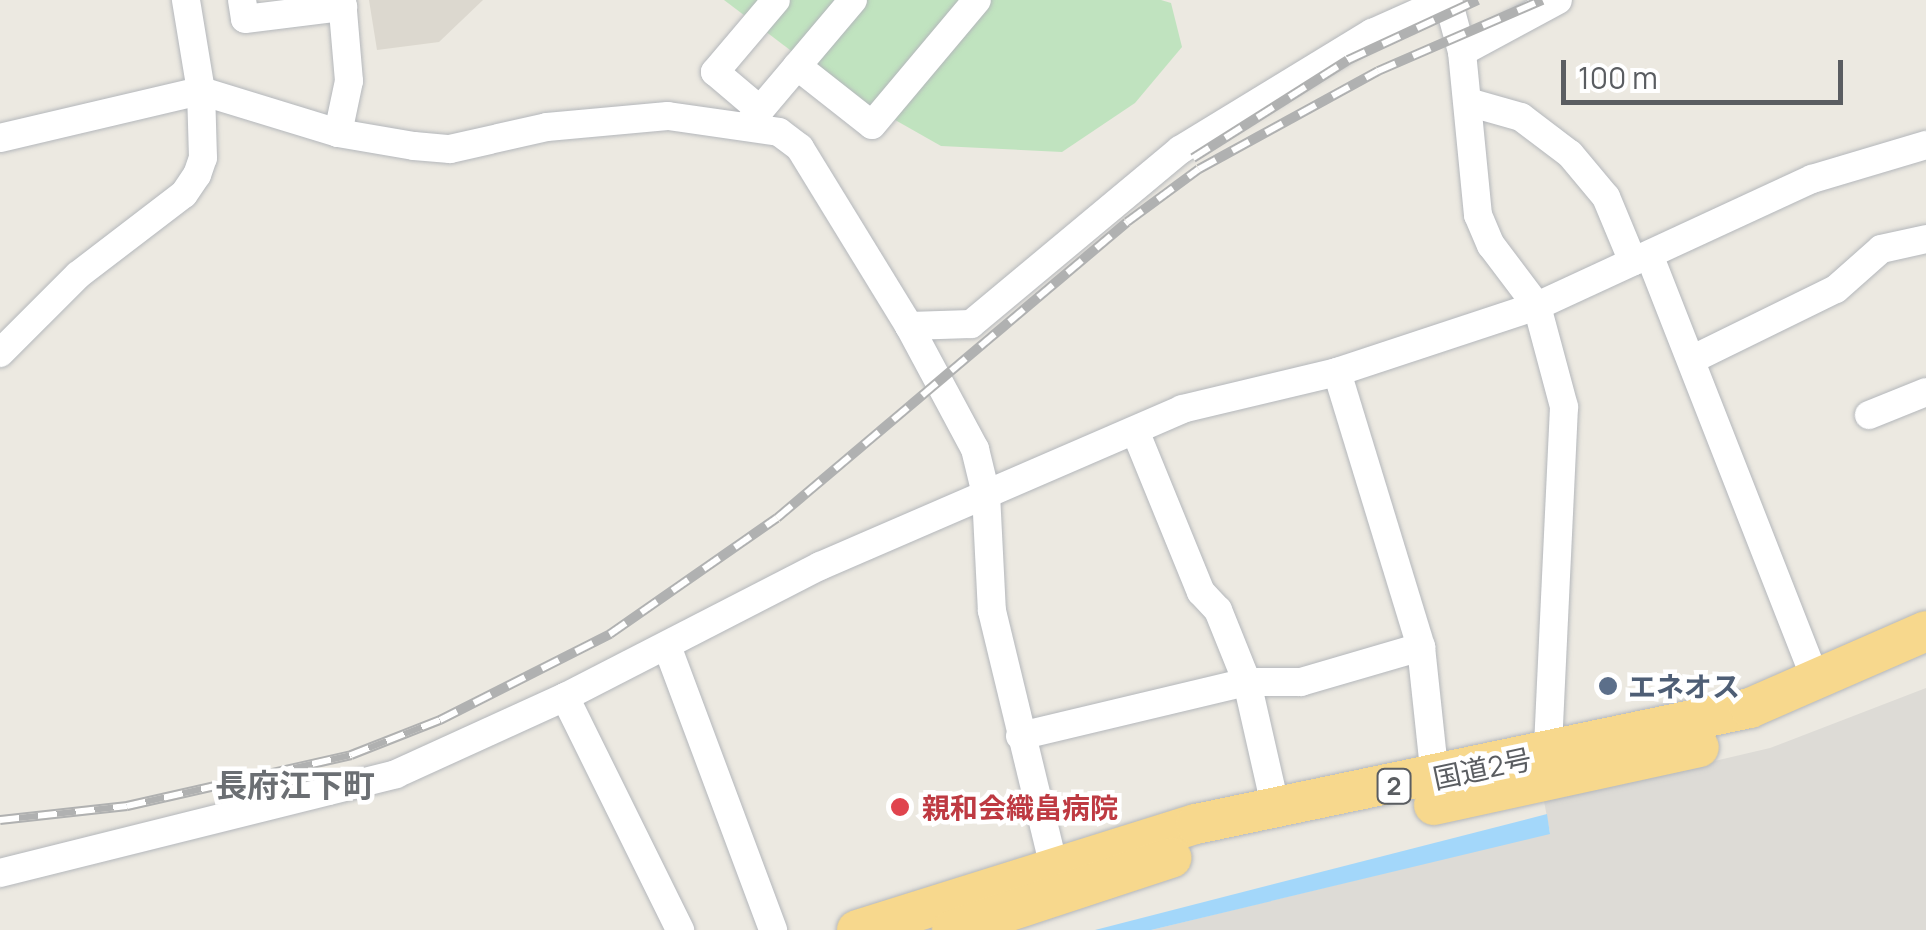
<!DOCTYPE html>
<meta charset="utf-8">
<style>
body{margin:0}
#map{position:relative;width:1926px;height:930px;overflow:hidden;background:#ece9e1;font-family:Manrope,"Noto Sans JP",sans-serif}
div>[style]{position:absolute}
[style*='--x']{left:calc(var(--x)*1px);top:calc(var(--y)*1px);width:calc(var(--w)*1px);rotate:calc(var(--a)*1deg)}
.industrial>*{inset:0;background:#dddbd6}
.education>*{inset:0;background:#dcd8cf}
.green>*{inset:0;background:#c0e3bf}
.water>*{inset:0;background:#a3d7fa}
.roads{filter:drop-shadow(0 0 2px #b4b7bb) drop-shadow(0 0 2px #b4b7bb)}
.minor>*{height:28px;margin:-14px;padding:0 14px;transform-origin:14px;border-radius:14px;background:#fff}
.highway>*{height:40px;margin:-20px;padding:0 20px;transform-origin:20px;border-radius:20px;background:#f7d88d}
.rail>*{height:10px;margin-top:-5px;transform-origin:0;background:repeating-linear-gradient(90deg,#fff 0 19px,#b0b1b1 0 38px);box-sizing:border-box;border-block:2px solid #b0b1b1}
.dots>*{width:28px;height:28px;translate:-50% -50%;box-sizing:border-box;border:5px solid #fff;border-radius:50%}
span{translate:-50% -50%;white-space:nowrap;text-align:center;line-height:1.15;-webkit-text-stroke:9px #fff;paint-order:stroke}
.shield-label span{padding:2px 8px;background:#fff;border:2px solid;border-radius:8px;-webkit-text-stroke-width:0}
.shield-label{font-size:25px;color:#5a5d61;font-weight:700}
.service-label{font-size:28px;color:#4e5e75;font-weight:700}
.left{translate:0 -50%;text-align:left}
.street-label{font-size:28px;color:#5a5d61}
.health-label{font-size:28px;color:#be3a42;font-weight:700}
.quarter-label{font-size:32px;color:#6b6f73;font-weight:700}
.scale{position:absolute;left:1561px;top:60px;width:282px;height:45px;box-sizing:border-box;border:5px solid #5a5d61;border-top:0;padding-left:12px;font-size:30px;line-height:35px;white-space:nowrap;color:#5a5d61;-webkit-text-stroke:8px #fff;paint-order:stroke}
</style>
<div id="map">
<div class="industrial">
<i style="clip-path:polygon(1926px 688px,1926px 930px,1151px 930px,1550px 833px,1544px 801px,1770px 748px)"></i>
</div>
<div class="education">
<i style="clip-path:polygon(369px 0,483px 0,439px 42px,377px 50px)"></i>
</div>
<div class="green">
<i style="clip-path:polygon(724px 0,1161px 0,1171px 3px,1182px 47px,1135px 103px,1062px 152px,941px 146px,844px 91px)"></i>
</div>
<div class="water">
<i style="clip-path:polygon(1547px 814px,1550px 834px,1151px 930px,1095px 930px)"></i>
</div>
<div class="roads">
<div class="minor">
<i style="--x:242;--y:0;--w:19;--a:81"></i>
<i style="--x:245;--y:19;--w:99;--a:-7"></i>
<i style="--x:1448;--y:0;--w:54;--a:74.9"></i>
<i style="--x:1462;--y:52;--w:164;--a:84.4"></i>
<i style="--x:1478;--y:215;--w:33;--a:67"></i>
<i style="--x:1491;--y:245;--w:76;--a:53"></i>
<i style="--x:1537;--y:306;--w:105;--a:75"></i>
<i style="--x:1564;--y:407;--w:361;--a:92.7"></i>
<i style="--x:1462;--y:52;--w:109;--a:-28.4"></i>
<i style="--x:797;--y:66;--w:95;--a:38.2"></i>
<i style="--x:872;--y:125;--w:163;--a:-50"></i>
<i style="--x:1468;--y:102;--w:55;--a:15.8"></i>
<i style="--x:1521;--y:117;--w:61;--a:37.1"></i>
<i style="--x:1570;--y:154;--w:56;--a:50.1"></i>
<i style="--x:1606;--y:197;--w:70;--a:67.4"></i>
<i style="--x:760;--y:110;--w:59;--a:-139.8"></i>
<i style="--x:715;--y:72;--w:94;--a:-49.7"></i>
<i style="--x:749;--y:123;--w:161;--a:-49.8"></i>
<i style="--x:338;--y:133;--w:53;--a:-78.1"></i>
<i style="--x:349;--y:81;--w:81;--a:-94.9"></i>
<i style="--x:0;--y:138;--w:206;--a:-13.2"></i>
<i style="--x:201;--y:91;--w:143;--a:17"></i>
<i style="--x:338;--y:133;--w:77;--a:9.7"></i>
<i style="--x:414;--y:146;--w:36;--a:5"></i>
<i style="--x:450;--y:149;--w:99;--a:-12.8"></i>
<i style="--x:547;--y:127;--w:121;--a:-5.2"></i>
<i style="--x:668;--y:116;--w:112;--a:8.2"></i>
<i style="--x:779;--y:132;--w:26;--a:37"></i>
<i style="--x:800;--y:148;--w:209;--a:58.5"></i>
<i style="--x:909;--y:326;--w:140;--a:61.8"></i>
<i style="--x:975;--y:449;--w:46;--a:76.3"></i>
<i style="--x:986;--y:494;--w:117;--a:87.1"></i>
<i style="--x:992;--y:611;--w:280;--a:76.4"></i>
<i style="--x:1650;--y:257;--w:458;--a:68.6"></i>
<i style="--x:909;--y:326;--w:62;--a:-1.8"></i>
<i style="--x:971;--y:324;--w:272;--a:-39.8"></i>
<i style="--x:1180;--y:150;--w:225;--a:-31.4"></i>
<i style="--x:1372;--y:33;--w:81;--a:-24"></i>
<i style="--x:0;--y:353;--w:110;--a:-45"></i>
<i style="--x:78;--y:275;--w:133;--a:-37.4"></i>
<i style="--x:184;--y:194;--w:23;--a:-56"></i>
<i style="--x:197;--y:175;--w:18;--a:-71"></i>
<i style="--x:203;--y:158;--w:67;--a:-91.7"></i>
<i style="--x:201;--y:91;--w:92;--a:-99.4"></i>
<i style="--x:1693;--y:359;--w:159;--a:-26.1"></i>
<i style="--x:1836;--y:289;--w:60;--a:-41.6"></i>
<i style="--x:1881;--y:249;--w:46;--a:-12.5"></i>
<i style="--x:1337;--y:372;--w:288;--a:73"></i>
<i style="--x:1421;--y:647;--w:132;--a:83.9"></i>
<i style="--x:1869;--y:415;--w:61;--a:-22"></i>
<i style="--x:1136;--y:433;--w:172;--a:67.8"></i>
<i style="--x:1201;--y:592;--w:25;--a:47"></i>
<i style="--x:1218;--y:610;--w:78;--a:68.1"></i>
<i style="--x:1247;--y:682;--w:131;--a:77.2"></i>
<i style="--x:667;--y:646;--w:303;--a:69.5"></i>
<i style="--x:565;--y:697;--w:260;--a:63.7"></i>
<i style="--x:1020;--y:736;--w:233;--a:-13.4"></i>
<i style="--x:1247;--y:682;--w:54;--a:0"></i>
<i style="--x:1301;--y:682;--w:125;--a:-16.3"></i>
<i style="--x:0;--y:873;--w:408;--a:-14"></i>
<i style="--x:396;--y:774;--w:186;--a:-24.5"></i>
<i style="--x:565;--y:697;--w:287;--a:-27.2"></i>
<i style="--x:820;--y:566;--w:395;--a:-23.4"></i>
<i style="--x:1182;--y:409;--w:159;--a:-13.4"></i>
<i style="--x:1337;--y:372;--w:211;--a:-18.3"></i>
<i style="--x:1537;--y:306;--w:303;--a:-24.8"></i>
<i style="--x:1812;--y:179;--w:119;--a:-16.6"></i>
</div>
<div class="highway">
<i style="--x:1434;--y:805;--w:271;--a:-12.3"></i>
<i style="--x:857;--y:930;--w:355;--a:-17.4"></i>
<i style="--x:1196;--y:824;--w:566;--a:-11.83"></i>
<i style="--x:1750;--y:708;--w:192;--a:-23.6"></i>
<i style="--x:952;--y:930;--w:231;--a:-18.2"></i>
</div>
</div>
<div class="rail">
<i style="--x:1193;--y:158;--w:183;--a:-32.3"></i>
<i style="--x:1348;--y:60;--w:143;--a:-24.8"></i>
<i style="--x:0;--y:820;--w:128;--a:-6.3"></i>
<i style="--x:127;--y:806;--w:230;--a:-12.8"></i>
<i style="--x:351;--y:755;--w:96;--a:-21.5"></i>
<i style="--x:440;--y:720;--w:191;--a:-26.8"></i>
<i style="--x:610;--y:634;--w:203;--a:-34.8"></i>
<i style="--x:777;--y:518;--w:458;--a:-40.2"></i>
<i style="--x:1127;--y:222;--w:89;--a:-36.4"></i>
<i style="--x:1199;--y:169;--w:204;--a:-28.7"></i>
<i style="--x:1378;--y:71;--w:179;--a:-23.4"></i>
</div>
<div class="dots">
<i style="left:1608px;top:686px;background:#5c6f8a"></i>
<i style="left:900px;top:807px;background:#e0444e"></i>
</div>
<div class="shield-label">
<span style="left:1394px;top:786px">2</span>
</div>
<div class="service-label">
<span class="left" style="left:1628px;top:686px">エネオス</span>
</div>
<div class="street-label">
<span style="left:1482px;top:768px;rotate:-12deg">国道2号</span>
</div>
<div class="health-label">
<span class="left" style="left:922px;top:807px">親和会織畠病院</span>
</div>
<div class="quarter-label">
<span style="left:295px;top:785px">長府江下町</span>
</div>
<div class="scale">100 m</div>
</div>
